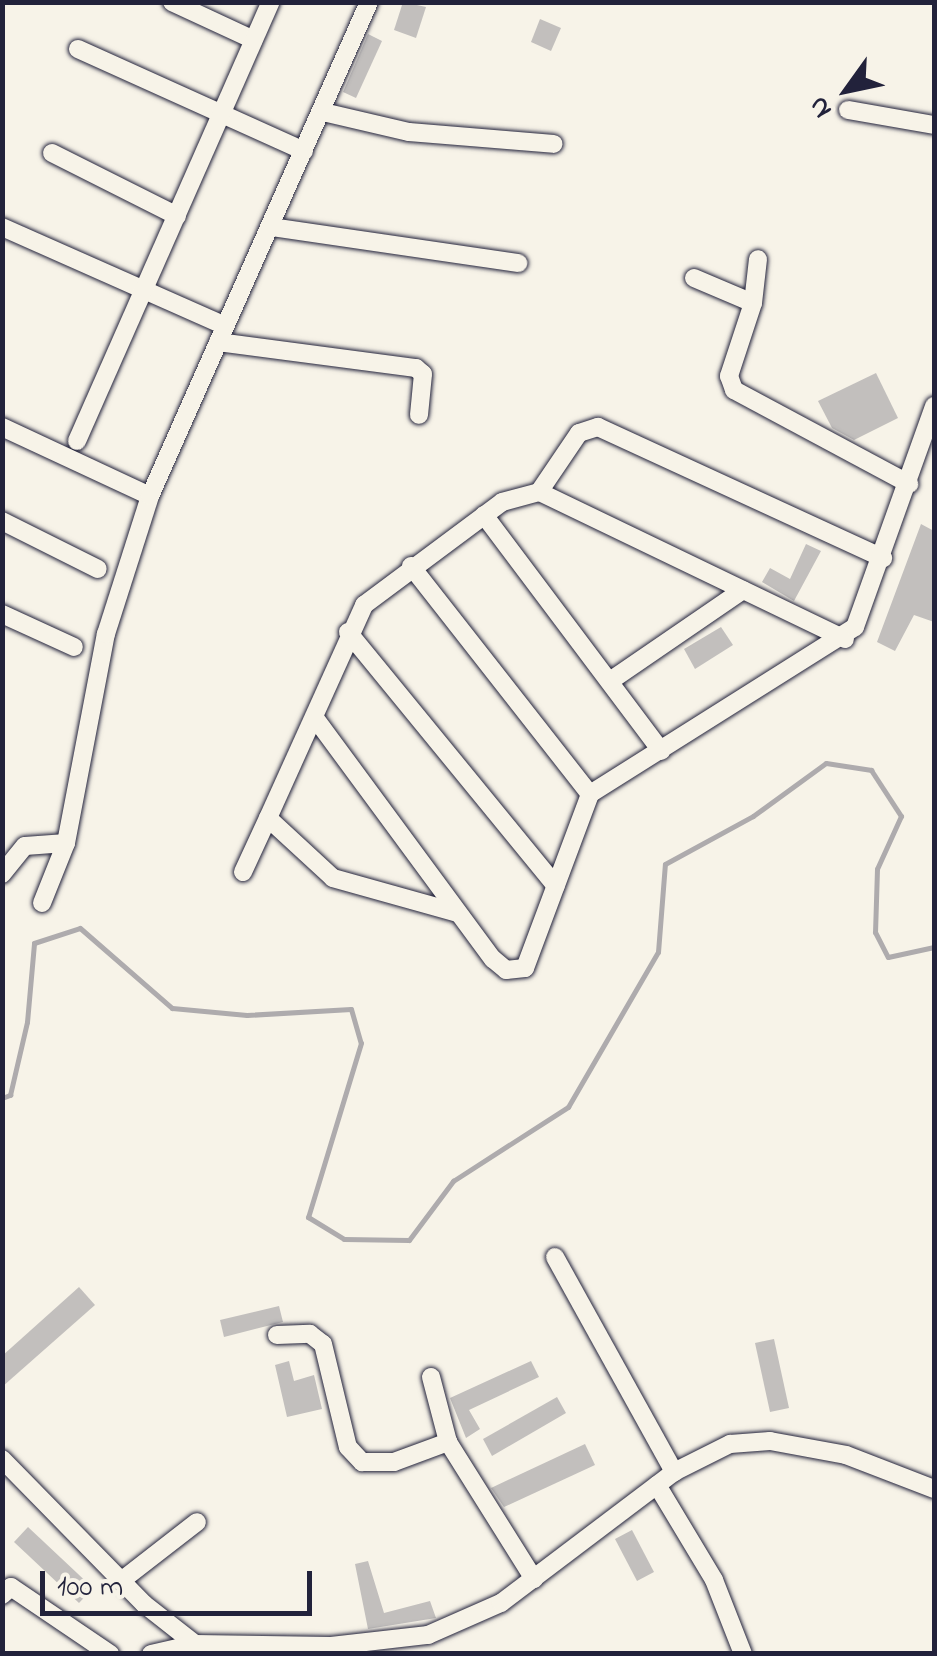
<!DOCTYPE html>
<style>
body{margin:0}
#map{position:relative;width:937px;height:1656px;overflow:hidden;background:#f7f3e8;font-family:"Indie Flower",sans-serif}
div>[style]{position:absolute}
[style*='--x']{left:calc(var(--x)*1px);top:calc(var(--y)*1px);width:calc(var(--w)*1px);rotate:calc(var(--a)*1deg)}
.stream>*{height:5px;margin:-2.5px;padding:0 2.5px;transform-origin:2.5px;border-radius:2.5px;background:#aeabad}
.building>*{inset:0;background:#c2bfbd}
.roads{filter:drop-shadow(0 0 2px #22223b) drop-shadow(0 0 2px #22223b)}
.street>*{height:18px;margin:-9px;padding:0 9px;transform-origin:9px;border-radius:9px;background:#f7f3e8}
span{translate:-50% -50%;white-space:nowrap;text-align:center;line-height:1.15;-webkit-text-stroke:8px #f7f3e8;paint-order:stroke}
.frame{position:absolute;inset:0;border:5px solid #22223b;pointer-events:none}
.north{position:absolute;left:797px;top:40px;width:100px;height:100px;-webkit-text-stroke:8px #f7f3e8;paint-order:stroke;rotate:237deg;font-size:28px;font-weight:700;line-height:40px;text-align:center;color:#22223b}
.north::after{content:'';display:block;margin:auto;width:35px;height:45px;background:#22223b;clip-path:polygon(50% 0,100% 100%,50% 72%,0 100%)}
.scale{position:absolute;left:40px;top:1571px;width:272px;height:45px;box-sizing:border-box;border:5px solid #22223b;border-top:0;padding-left:12px;font-size:30px;line-height:35px;white-space:nowrap;color:#22223b;-webkit-text-stroke:8px #f7f3e8;paint-order:stroke}
</style>
<div id="map">
<div class="stream">
<i style="--x:2;--y:1098;--w:9;--a:-21"></i>
<i style="--x:10;--y:1095;--w:75;--a:-76.9"></i>
<i style="--x:27;--y:1022;--w:79;--a:-84.9"></i>
<i style="--x:34;--y:943;--w:48;--a:-18.1"></i>
<i style="--x:80;--y:928;--w:122;--a:41"></i>
<i style="--x:172;--y:1008;--w:75;--a:5.3"></i>
<i style="--x:247;--y:1015;--w:104;--a:-3.3"></i>
<i style="--x:351;--y:1009;--w:35;--a:74"></i>
<i style="--x:361;--y:1043;--w:182;--a:106.9"></i>
<i style="--x:308;--y:1217;--w:42;--a:31.4"></i>
<i style="--x:344;--y:1239;--w:65;--a:0.9"></i>
<i style="--x:409;--y:1240;--w:74;--a:-53.3"></i>
<i style="--x:453;--y:1181;--w:137;--a:-32.8"></i>
<i style="--x:568;--y:1107;--w:179;--a:-59.9"></i>
<i style="--x:658;--y:952;--w:88;--a:-85.5"></i>
<i style="--x:665;--y:864;--w:100;--a:-28.6"></i>
<i style="--x:753;--y:816;--w:90;--a:-36"></i>
<i style="--x:826;--y:763;--w:46;--a:8.8"></i>
<i style="--x:871;--y:770;--w:55;--a:56.9"></i>
<i style="--x:901;--y:816;--w:58;--a:114.4"></i>
<i style="--x:877;--y:869;--w:63;--a:91.8"></i>
<i style="--x:875;--y:932;--w:28;--a:63"></i>
<i style="--x:888;--y:957;--w:47;--a:-12.3"></i>
</div>
<div class="building">
<i style="clip-path:polygon(403px 2px,426px 7px,416px 38px,394px 30px)"></i>
<i style="clip-path:polygon(540px 19px,561px 28px,551px 51px,531px 42px)"></i>
<i style="clip-path:polygon(368px 34px,382px 41px,356px 98px,343px 92px)"></i>
<i style="clip-path:polygon(876px 373px,898px 418px,854px 440px,832px 428px,818px 401px)"></i>
<i style="clip-path:polygon(921px 524px,934px 531px,934px 622px,914px 615px,895px 651px,877px 642px)"></i>
<i style="clip-path:polygon(806px 544px,821px 551px,794px 601px,762px 582px,770px 568px,790px 579px)"></i>
<i style="clip-path:polygon(721px 627px,733px 645px,695px 669px,684px 649px)"></i>
<i style="clip-path:polygon(79px 1287px,95px 1305px,2px 1387px,2px 1356px)"></i>
<i style="clip-path:polygon(279px 1306px,283px 1322px,224px 1337px,220px 1320px)"></i>
<i style="clip-path:polygon(774px 1339px,789px 1408px,770px 1412px,755px 1343px)"></i>
<i style="clip-path:polygon(289px 1361px,294px 1381px,314px 1375px,322px 1409px,287px 1417px,275px 1365px)"></i>
<i style="clip-path:polygon(531px 1361px,539px 1377px,469px 1410px,480px 1429px,466px 1438px,450px 1398px)"></i>
<i style="clip-path:polygon(557px 1397px,566px 1413px,492px 1456px,483px 1439px)"></i>
<i style="clip-path:polygon(585px 1444px,595px 1465px,504px 1507px,491px 1488px)"></i>
<i style="clip-path:polygon(28px 1527px,93px 1588px,79px 1603px,14px 1542px)"></i>
<i style="clip-path:polygon(632px 1530px,654px 1572px,637px 1581px,615px 1539px)"></i>
<i style="clip-path:polygon(368px 1561px,384px 1613px,430px 1601px,436px 1618px,368px 1629px,355px 1564px)"></i>
</div>
<div class="roads">
<div class="street">
<i style="--x:172;--y:2;--w:90;--a:24.9"></i>
<i style="--x:78;--y:49;--w:248;--a:24.3"></i>
<i style="--x:848;--y:110;--w:87;--a:9.9"></i>
<i style="--x:323;--y:112;--w:88;--a:13.1"></i>
<i style="--x:409;--y:132;--w:145;--a:4.7"></i>
<i style="--x:52;--y:153;--w:140;--a:26.7"></i>
<i style="--x:2;--y:227;--w:244;--a:23.9"></i>
<i style="--x:271;--y:227;--w:250;--a:8.3"></i>
<i style="--x:694;--y:278;--w:64;--a:23"></i>
<i style="--x:753;--y:303;--w:77;--a:108.2"></i>
<i style="--x:729;--y:376;--w:15;--a:70"></i>
<i style="--x:734;--y:390;--w:199;--a:28.2"></i>
<i style="--x:753;--y:303;--w:44;--a:-83.5"></i>
<i style="--x:218;--y:342;--w:200;--a:7.5"></i>
<i style="--x:416;--y:368;--w:9;--a:41"></i>
<i style="--x:423;--y:374;--w:41;--a:95.6"></i>
<i style="--x:2;--y:427;--w:163;--a:25"></i>
<i style="--x:77;--y:441;--w:480;--a:-66.2"></i>
<i style="--x:484;--y:515;--w:295;--a:53.1"></i>
<i style="--x:2;--y:521;--w:107;--a:26.6"></i>
<i style="--x:411;--y:566;--w:290;--a:51.9"></i>
<i style="--x:2;--y:614;--w:79;--a:24.6"></i>
<i style="--x:348;--y:632;--w:328;--a:50.7"></i>
<i style="--x:845;--y:639;--w:339;--a:-154.3"></i>
<i style="--x:539;--y:492;--w:71;--a:-55.9"></i>
<i style="--x:579;--y:433;--w:20;--a:-18"></i>
<i style="--x:598;--y:427;--w:314;--a:24.7"></i>
<i style="--x:610;--y:681;--w:161;--a:-34.4"></i>
<i style="--x:315;--y:718;--w:300;--a:53.6"></i>
<i style="--x:493;--y:959;--w:17;--a:40"></i>
<i style="--x:506;--y:970;--w:19;--a:-6"></i>
<i style="--x:525;--y:968;--w:186;--a:-69.5"></i>
<i style="--x:590;--y:794;--w:313;--a:-32.2"></i>
<i style="--x:855;--y:627;--w:235;--a:-70.3"></i>
<i style="--x:243;--y:872;--w:60;--a:-65.2"></i>
<i style="--x:2;--y:874;--w:36;--a:-51"></i>
<i style="--x:25;--y:846;--w:41;--a:-4.2"></i>
<i style="--x:66;--y:843;--w:213;--a:-79.2"></i>
<i style="--x:106;--y:634;--w:145;--a:-72.3"></i>
<i style="--x:150;--y:496;--w:540;--a:-66.09"></i>
<i style="--x:42;--y:903;--w:65;--a:-68.2"></i>
<i style="--x:458;--y:913;--w:130;--a:-164.4"></i>
<i style="--x:333;--y:878;--w:88;--a:-137.3"></i>
<i style="--x:268;--y:818;--w:234;--a:-65.7"></i>
<i style="--x:364;--y:605;--w:172;--a:-36.7"></i>
<i style="--x:502;--y:502;--w:38;--a:-15"></i>
<i style="--x:555;--y:1257;--w:246;--a:61"></i>
<i style="--x:277;--y:1335;--w:33;--a:-2"></i>
<i style="--x:310;--y:1334;--w:16;--a:38"></i>
<i style="--x:323;--y:1344;--w:106;--a:76.4"></i>
<i style="--x:348;--y:1447;--w:21;--a:47"></i>
<i style="--x:362;--y:1462;--w:32;--a:0"></i>
<i style="--x:394;--y:1462;--w:58;--a:-20.3"></i>
<i style="--x:448;--y:1442;--w:162;--a:57.9"></i>
<i style="--x:431;--y:1377;--w:67;--a:75.3"></i>
<i style="--x:2;--y:1459;--w:203;--a:45.6"></i>
<i style="--x:144;--y:1604;--w:65;--a:38.1"></i>
<i style="--x:657;--y:1485;--w:111;--a:59"></i>
<i style="--x:714;--y:1580;--w:79;--a:68.6"></i>
<i style="--x:121;--y:1581;--w:96;--a:-37.8"></i>
<i style="--x:2;--y:1595;--w:12;--a:-42"></i>
<i style="--x:11;--y:1587;--w:120;--a:34.1"></i>
<i style="--x:151;--y:1654;--w:45;--a:-12.8"></i>
<i style="--x:195;--y:1644;--w:136;--a:0.8"></i>
<i style="--x:331;--y:1646;--w:98;--a:-6.5"></i>
<i style="--x:428;--y:1635;--w:80;--a:-23.7"></i>
<i style="--x:501;--y:1603;--w:217;--a:-37.1"></i>
<i style="--x:674;--y:1472;--w:63;--a:-26.6"></i>
<i style="--x:730;--y:1444;--w:40;--a:-4.3"></i>
<i style="--x:770;--y:1441;--w:77;--a:10.4"></i>
<i style="--x:846;--y:1455;--w:94;--a:21.1"></i>
</div>
</div>
<div class="frame"></div>
<div class="north">N</div>
<div class="scale">100 m</div>
</div>
